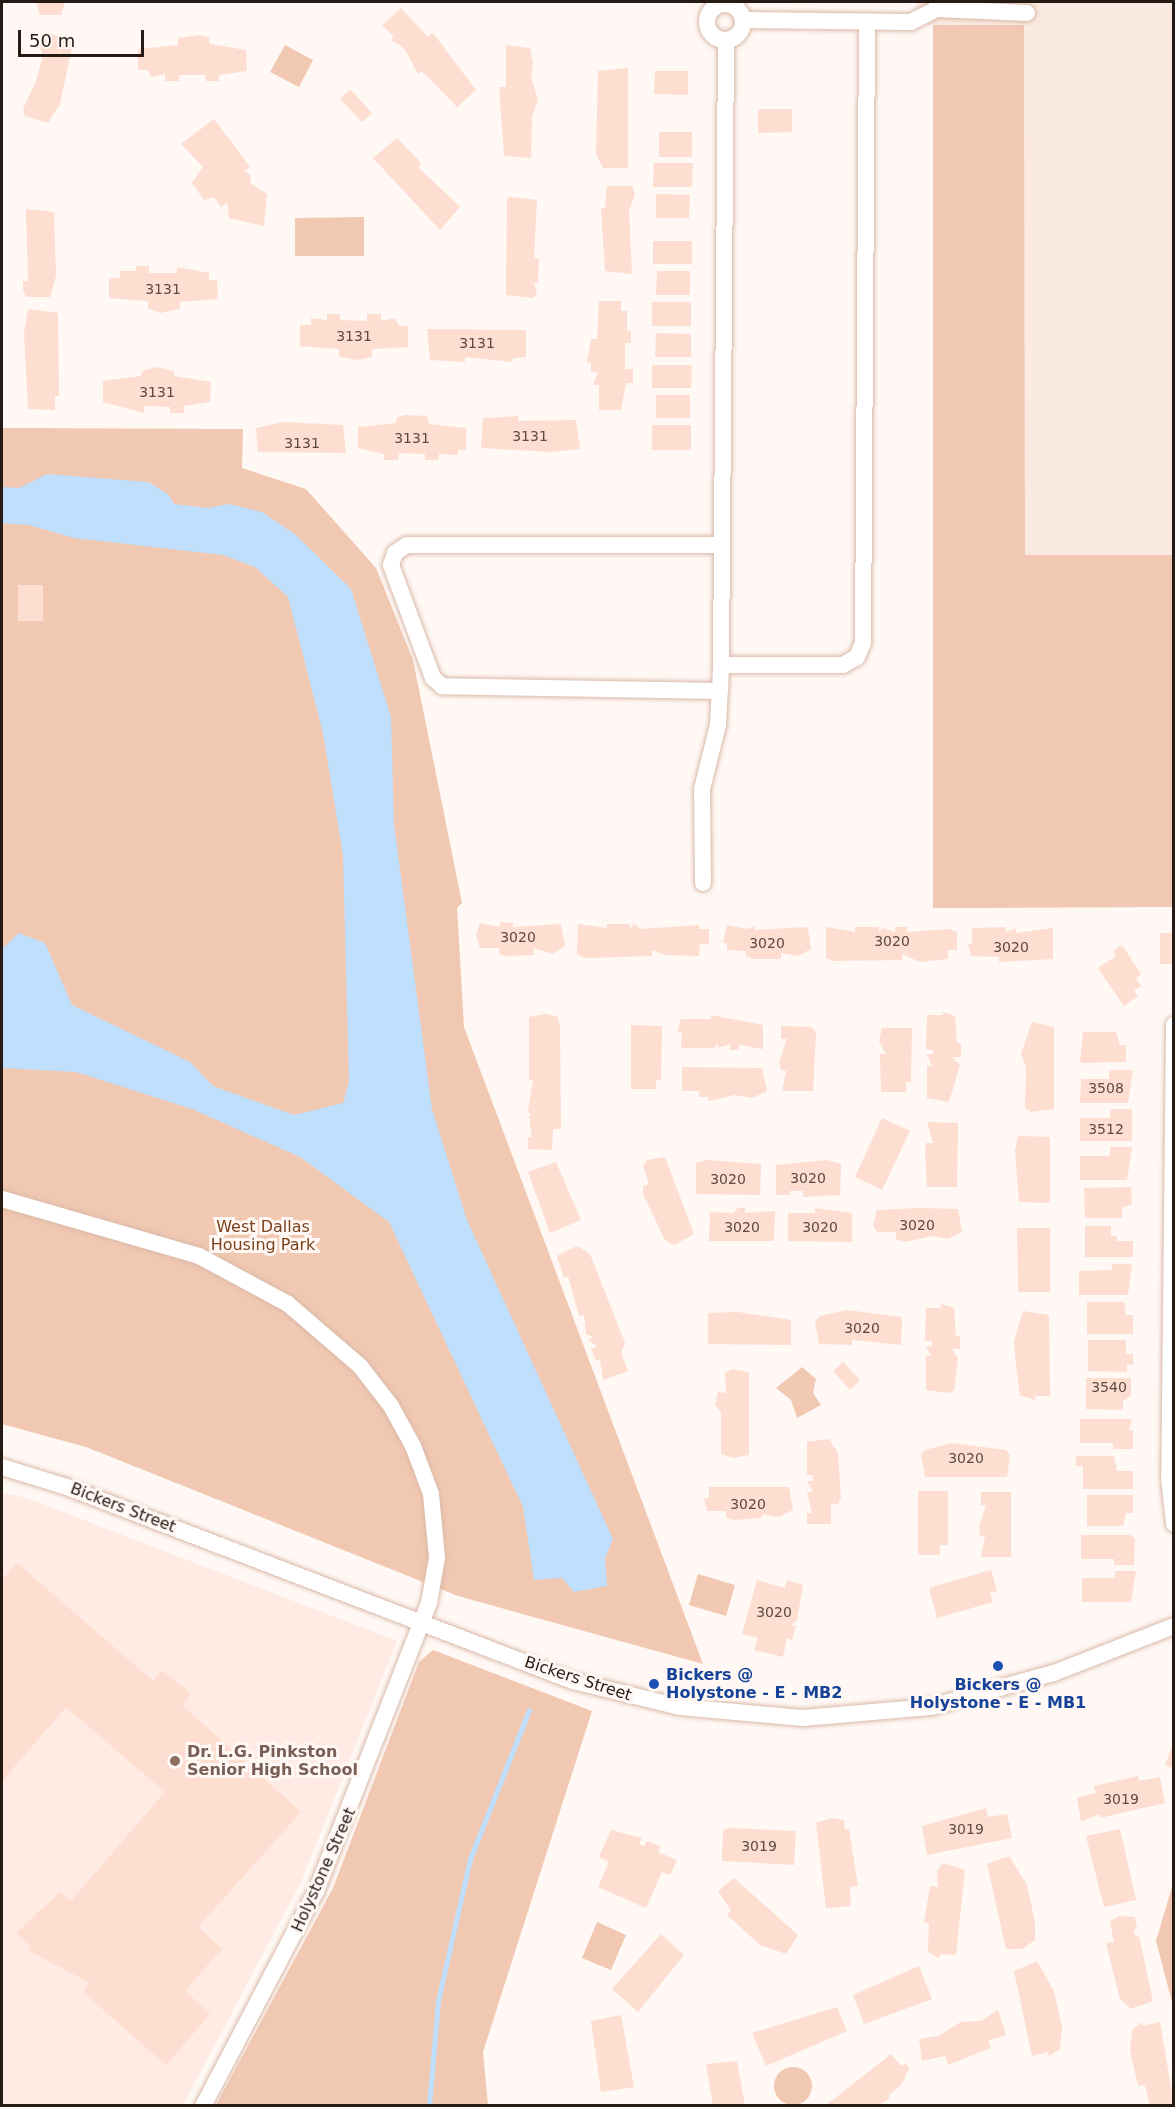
<!DOCTYPE html>
<style>
body{margin:0}
#map{position:relative;width:1175px;height:2107px;overflow:hidden;background:#fff8f4;font-family:"DejaVu Sans",sans-serif}
div>[style]{position:absolute}
[style*='--x']{left:calc(var(--x)*1px);top:calc(var(--y)*1px);width:calc(var(--w)*1px);rotate:calc(var(--a)*1deg)}
.built>*{inset:0;background:#faeae1}
.education>*{inset:0;background:#ffeae4}
.green>*{inset:0;background:#f1c8b2}
.round{border-radius:50%}
.water>*{inset:0;background:#bfdffc}
.stream>*{height:5px;margin:-2.5px;padding:0 2.5px;transform-origin:2.5px;border-radius:2.5px;background:#bfdffc}
.building>*{inset:0;background:#fdded0}
.roads{filter:drop-shadow(0 0 2px #d9b9a8) drop-shadow(0 0 2px #d9b9a8)}
.minor>*{height:16px;margin:-8px;padding:0 8px;transform-origin:8px;border-radius:8px;background:#fff}
.minor>.ring{margin:-8px;padding:0;box-sizing:content-box;background:none;border:16px solid #fff;border-radius:50%}
.dots>*{width:16px;height:16px;translate:-50% -50%;box-sizing:border-box;border:3px solid #fff8f4;border-radius:50%}
span{translate:-50% -50%;white-space:nowrap;text-align:center;line-height:1.15;-webkit-text-stroke:6px #fff8f4;paint-order:stroke}
.number-label{font-size:14px;color:#5c4b43}
.number-label span{-webkit-text-stroke-width:0}
.park-label{font-size:16px;color:#7c421d}
.street-label{font-size:16px;color:#261a14}
.transit-label{font-size:16px;color:#164399;font-weight:700}
.left{translate:0 -50%;text-align:left}
.education-label{font-size:16px;color:#785e54;font-weight:700}
.frame{position:absolute;inset:0;border:3px solid #261a14;pointer-events:none}
.scale{position:absolute;left:18px;top:30px;width:126px;height:27px;box-sizing:border-box;border:3px solid #261a14;border-top:0;padding-left:8px;font-size:18px;line-height:21px;white-space:nowrap;color:#261a14;-webkit-text-stroke:4px #fff8f4;paint-order:stroke}
</style>
<div id="map">
<div class="built">
<i style="clip-path:polygon(916px 2px,1173px 2px,1173px 555px,1025px 555px,1024px 25px,916px 25px)"></i>
</div>
<div class="education">
<i style="clip-path:polygon(2px 1493px,27px 1498px,397px 1641px,301px 1882px,183px 2105px,2px 2105px)"></i>
</div>
<div class="green">
<i style="clip-path:polygon(933px 25px,1024px 25px,1025px 555px,1173px 555px,1173px 907px,933px 908px)"></i>
<i style="clip-path:polygon(285px 45px,313px 60px,299px 87px,270px 72px)"></i>
<i style="clip-path:polygon(364px 217px,364px 256px,295px 256px,295px 218px)"></i>
<i style="clip-path:polygon(2px 428px,243px 429px,242px 468px,306px 489px,376px 568px,413px 660px,462px 903px,457px 908px,464px 1027px,703px 1664px,458px 1596px,86px 1447px,2px 1424px)"></i>
<i style="clip-path:polygon(802px 1367px,816px 1379px,813px 1393px,821px 1405px,797px 1418px,791px 1400px,776px 1388px)"></i>
<i style="clip-path:polygon(698px 1574px,735px 1585px,726px 1616px,689px 1605px)"></i>
<i style="clip-path:polygon(433px 1650px,592px 1711px,483px 2052px,488px 2105px,216px 2105px,333px 1888px,419px 1662px)"></i>
<i style="clip-path:polygon(1173px 1883px,1173px 2006px,1156px 1941px)"></i>
<i style="clip-path:polygon(597px 1922px,626px 1935px,611px 1970px,582px 1958px)"></i>
<i class="round" style="left:774px;top:2067px;width:38px;height:38px"></i>
</div>
<div class="water">
<i style="clip-path:polygon(47px 474px,148px 482px,168px 494px,174px 504px,207px 508px,229px 504px,262px 512px,296px 535px,351px 589px,391px 717px,394px 824px,432px 1109px,467px 1220px,613px 1539px,605px 1559px,607px 1586px,574px 1592px,562px 1578px,534px 1580px,523px 1507px,389px 1222px,300px 1157px,192px 1109px,76px 1072px,2px 1068px,2px 949px,19px 933px,45px 943px,72px 1005px,190px 1062px,213px 1086px,294px 1115px,343px 1103px,349px 1082px,343px 856px,323px 733px,288px 597px,255px 567px,223px 555px,74px 538px,29px 525px,2px 523px,2px 487px,19px 488px)"></i>
</div>
<div class="stream">
<i style="--x:429;--y:2106;--w:105;--a:-85.1"></i>
<i style="--x:438;--y:2001;--w:146;--a:-77.3"></i>
<i style="--x:470;--y:1859;--w:160;--a:-68.4"></i>
</div>
<div class="building">
<i style="clip-path:polygon(36px 2px,64px 2px,64px 5px,61px 15px,40px 15px)"></i>
<i style="clip-path:polygon(401px 8px,428px 37px,433px 33px,476px 90px,457px 107px,422px 71px,418px 74px,404px 48px,391px 40px,394px 37px,382px 25px)"></i>
<i style="clip-path:polygon(47px 32px,73px 42px,60px 104px,48px 123px,25px 116px,23px 109px,36px 81px,43px 56px,40px 47px)"></i>
<i style="clip-path:polygon(200px 35px,209px 38px,210px 44px,246px 50px,247px 71px,219px 75px,219px 81px,206px 81px,205px 75px,179px 75px,179px 81px,165px 81px,165px 74px,151px 77px,148px 70px,138px 70px,138px 49px,178px 45px,178px 38px)"></i>
<i style="clip-path:polygon(506px 45px,530px 48px,533px 62px,531px 78px,538px 99px,532px 117px,531px 158px,504px 156px,499px 87px,506px 87px)"></i>
<i style="clip-path:polygon(628px 68px,628px 168px,603px 168px,596px 154px,598px 71px)"></i>
<i style="clip-path:polygon(655px 71px,688px 71px,688px 95px,654px 94px)"></i>
<i style="clip-path:polygon(350px 89px,372px 113px,362px 122px,340px 99px)"></i>
<i style="clip-path:polygon(758px 109px,792px 109px,792px 132px,758px 133px)"></i>
<i style="clip-path:polygon(214px 119px,250px 167px,244px 171px,251px 176px,250px 183px,267px 194px,264px 226px,229px 218px,227px 202px,221px 207px,214px 197px,204px 200px,192px 183px,203px 167px,181px 144px)"></i>
<i style="clip-path:polygon(659px 132px,692px 132px,692px 157px,659px 157px)"></i>
<i style="clip-path:polygon(397px 138px,421px 163px,418px 167px,460px 207px,440px 230px,373px 158px)"></i>
<i style="clip-path:polygon(654px 163px,693px 163px,692px 187px,653px 187px)"></i>
<i style="clip-path:polygon(607px 186px,632px 186px,635px 194px,629px 211px,632px 274px,605px 271px,601px 208px,605px 208px)"></i>
<i style="clip-path:polygon(656px 194px,690px 195px,689px 218px,656px 218px)"></i>
<i style="clip-path:polygon(511px 197px,537px 200px,534px 258px,539px 259px,538px 283px,534px 283px,537px 293px,533px 298px,506px 295px,507px 198px)"></i>
<i style="clip-path:polygon(26px 209px,54px 212px,56px 276px,50px 297px,26px 297px,23px 289px,23px 281px,28px 281px)"></i>
<i style="clip-path:polygon(653px 241px,692px 241px,692px 264px,653px 264px)"></i>
<i style="clip-path:polygon(136px 266px,149px 266px,149px 273px,177px 273px,177px 267px,209px 273px,209px 280px,217px 280px,218px 299px,180px 302px,180px 309px,160px 313px,148px 308px,148px 301px,109px 298px,109px 278px,120px 278px,120px 271px,136px 271px)"></i>
<i style="clip-path:polygon(657px 271px,690px 271px,690px 295px,656px 295px)"></i>
<i style="clip-path:polygon(599px 301px,621px 301px,621px 311px,627px 311px,627px 331px,631px 331px,631px 343px,625px 343px,625px 369px,633px 369px,633px 383px,626px 383px,621px 410px,599px 410px,599px 385px,593px 385px,598px 372px,591px 372px,591px 363px,587px 363px,591px 339px,597px 339px)"></i>
<i style="clip-path:polygon(652px 302px,691px 302px,691px 326px,652px 326px)"></i>
<i style="clip-path:polygon(28px 309px,58px 313px,59px 396px,55px 396px,55px 410px,28px 409px,24px 333px)"></i>
<i style="clip-path:polygon(327px 314px,340px 314px,340px 320px,367px 321px,367px 314px,381px 314px,381px 321px,395px 318px,399px 326px,408px 326px,408px 347px,372px 349px,372px 357px,358px 360px,339px 357px,339px 349px,300px 346px,300px 325px,311px 325px,311px 318px,327px 320px)"></i>
<i style="clip-path:polygon(427px 329px,526px 330px,526px 357px,513px 358px,512px 362px,465px 357px,465px 362px,430px 360px)"></i>
<i style="clip-path:polygon(656px 333px,691px 334px,691px 357px,655px 357px)"></i>
<i style="clip-path:polygon(652px 365px,692px 365px,691px 388px,652px 388px)"></i>
<i style="clip-path:polygon(157px 367px,174px 371px,174px 376px,211px 382px,210px 402px,184px 406px,184px 413px,170px 413px,170px 407px,144px 406px,144px 413px,103px 402px,103px 381px,141px 376px,142px 371px)"></i>
<i style="clip-path:polygon(656px 395px,690px 395px,690px 418px,656px 418px)"></i>
<i style="clip-path:polygon(427px 416px,429px 424px,466px 428px,466px 450px,458px 450px,458px 455px,439px 454px,438px 460px,425px 460px,425px 454px,399px 453px,398px 460px,384px 460px,384px 454px,358px 448px,358px 427px,396px 423px,397px 417px,405px 415px)"></i>
<i style="clip-path:polygon(518px 416px,518px 421px,576px 420px,580px 449px,551px 452px,481px 448px,483px 418px)"></i>
<i style="clip-path:polygon(283px 422px,343px 425px,346px 453px,258px 452px,256px 428px)"></i>
<i style="clip-path:polygon(652px 425px,691px 425px,691px 450px,652px 450px)"></i>
<i style="clip-path:polygon(18px 585px,43px 585px,43px 621px,18px 621px)"></i>
<i style="clip-path:polygon(500px 922px,513px 923px,513px 927px,561px 924px,565px 946px,552px 954px,534px 948px,534px 955px,506px 956px,499px 954px,499px 948px,480px 948px,476px 934px,480px 923px,500px 927px)"></i>
<i style="clip-path:polygon(578px 924px,607px 928px,607px 924px,630px 924px,630px 929px,634px 924px,641px 929px,699px 925px,699px 929px,709px 929px,709px 944px,700px 944px,699px 956px,665px 955px,652px 950px,652px 956px,585px 958px,577px 954px)"></i>
<i style="clip-path:polygon(727px 925px,747px 929px,755px 926px,755px 930px,808px 927px,811px 949px,798px 956px,781px 953px,781px 959px,753px 959px,746px 956px,746px 951px,727px 950px,727px 943px,723px 943px)"></i>
<i style="clip-path:polygon(826px 927px,855px 932px,855px 927px,879px 927px,879px 932px,883px 928px,895px 932px,895px 927px,907px 927px,907px 932px,948px 929px,957px 932px,957px 950px,948px 950px,948px 959px,920px 962px,902px 954px,902px 960px,833px 961px,826px 958px)"></i>
<i style="clip-path:polygon(1006px 927px,1006px 932px,1016px 928px,1016px 933px,1053px 928px,1053px 959px,999px 962px,999px 957px,971px 956px,968px 944px,972px 944px,972px 928px)"></i>
<i style="clip-path:polygon(1160px 933px,1174px 933px,1174px 971px,1171px 964px,1160px 964px)"></i>
<i style="clip-path:polygon(1122px 945px,1141px 974px,1136px 978px,1141px 986px,1134px 990px,1138px 996px,1124px 1006px,1098px 968px,1116px 956px,1113px 951px)"></i>
<i style="clip-path:polygon(943px 1012px,955px 1016px,957px 1043px,961px 1043px,961px 1057px,952px 1057px,960px 1065px,949px 1102px,927px 1098px,927px 1066px,932px 1066px,927px 1054px,933px 1054px,933px 1050px,926px 1049px,927px 1015px,943px 1015px)"></i>
<i style="clip-path:polygon(546px 1014px,558px 1017px,560px 1028px,561px 1129px,553px 1129px,552px 1150px,528px 1149px,528px 1137px,532px 1137px,529px 1116px,532px 1116px,528px 1111px,533px 1080px,529px 1080px,529px 1017px)"></i>
<i style="clip-path:polygon(711px 1015px,763px 1025px,763px 1049px,739px 1045px,739px 1050px,730px 1050px,730px 1044px,718px 1048px,718px 1043px,714px 1048px,681px 1048px,682px 1032px,677px 1032px,681px 1019px,711px 1019px)"></i>
<i style="clip-path:polygon(1032px 1022px,1054px 1027px,1054px 1109px,1031px 1112px,1025px 1108px,1026px 1067px,1021px 1054px)"></i>
<i style="clip-path:polygon(631px 1025px,662px 1026px,661px 1080px,656px 1080px,656px 1089px,631px 1089px)"></i>
<i style="clip-path:polygon(781px 1026px,812px 1027px,816px 1033px,813px 1091px,782px 1091px,786px 1071px,781px 1070px,779px 1062px,787px 1039px,781px 1039px)"></i>
<i style="clip-path:polygon(882px 1028px,912px 1028px,911px 1082px,906px 1082px,906px 1092px,881px 1092px,880px 1054px,886px 1054px,879px 1041px)"></i>
<i style="clip-path:polygon(1083px 1032px,1116px 1032px,1120px 1045px,1126px 1045px,1126px 1062px,1080px 1063px)"></i>
<i style="clip-path:polygon(682px 1067px,762px 1068px,767px 1091px,752px 1098px,735px 1095px,708px 1101px,708px 1097px,699px 1097px,699px 1091px,682px 1091px)"></i>
<i style="clip-path:polygon(1109px 1070px,1133px 1070px,1128px 1103px,1080px 1103px,1081px 1079px,1109px 1079px)"></i>
<i style="clip-path:polygon(1110px 1109px,1132px 1109px,1132px 1141px,1080px 1141px,1080px 1118px,1110px 1118px)"></i>
<i style="clip-path:polygon(882px 1118px,910px 1131px,882px 1190px,855px 1177px)"></i>
<i style="clip-path:polygon(927px 1122px,958px 1123px,957px 1187px,927px 1187px,925px 1151px,926px 1143px,933px 1143px)"></i>
<i style="clip-path:polygon(1018px 1136px,1050px 1137px,1050px 1203px,1019px 1202px,1015px 1151px)"></i>
<i style="clip-path:polygon(1110px 1147px,1132px 1147px,1127px 1180px,1080px 1180px,1080px 1156px,1110px 1156px)"></i>
<i style="clip-path:polygon(665px 1157px,694px 1234px,674px 1245px,665px 1240px,643px 1194px,643px 1186px,649px 1184px,643px 1166px,647px 1160px)"></i>
<i style="clip-path:polygon(705px 1160px,761px 1164px,760px 1195px,696px 1194px,696px 1163px)"></i>
<i style="clip-path:polygon(827px 1160px,841px 1164px,840px 1195px,803px 1197px,803px 1191px,790px 1191px,790px 1195px,776px 1195px,776px 1165px)"></i>
<i style="clip-path:polygon(556px 1162px,581px 1220px,550px 1233px,528px 1172px)"></i>
<i style="clip-path:polygon(1131px 1187px,1132px 1204px,1122px 1208px,1122px 1218px,1085px 1218px,1084px 1188px)"></i>
<i style="clip-path:polygon(738px 1208px,745px 1208px,745px 1213px,775px 1211px,774px 1241px,709px 1241px,710px 1212px,733px 1213px)"></i>
<i style="clip-path:polygon(815px 1208px,852px 1213px,852px 1242px,788px 1241px,788px 1213px,815px 1213px)"></i>
<i style="clip-path:polygon(920px 1208px,958px 1209px,962px 1232px,948px 1239px,932px 1236px,904px 1242px,896px 1239px,896px 1232px,877px 1232px,873px 1226px,877px 1210px)"></i>
<i style="clip-path:polygon(1085px 1226px,1111px 1226px,1111px 1236px,1117px 1236px,1117px 1241px,1133px 1241px,1133px 1257px,1085px 1257px)"></i>
<i style="clip-path:polygon(1017px 1228px,1050px 1228px,1050px 1292px,1018px 1292px)"></i>
<i style="clip-path:polygon(577px 1246px,590px 1254px,625px 1343px,621px 1352px,628px 1371px,603px 1380px,600px 1359px,596px 1361px,591px 1349px,597px 1347px,588px 1339px,593px 1337px,586px 1334px,584px 1315px,579px 1316px,568px 1276px,564px 1278px,557px 1256px)"></i>
<i style="clip-path:polygon(1112px 1264px,1132px 1264px,1128px 1295px,1079px 1295px,1079px 1271px,1112px 1270px)"></i>
<i style="clip-path:polygon(1087px 1302px,1124px 1302px,1126px 1315px,1133px 1315px,1133px 1334px,1087px 1334px)"></i>
<i style="clip-path:polygon(941px 1304px,954px 1308px,956px 1336px,960px 1336px,960px 1349px,952px 1349px,958px 1358px,954px 1390px,948px 1393px,926px 1390px,926px 1356px,931px 1356px,926px 1346px,932px 1346px,932px 1341px,925px 1341px,926px 1308px,941px 1308px)"></i>
<i style="clip-path:polygon(847px 1310px,902px 1317px,901px 1345px,852px 1340px,852px 1345px,819px 1344px,815px 1322px,820px 1316px)"></i>
<i style="clip-path:polygon(1023px 1311px,1049px 1315px,1050px 1396px,1035px 1396px,1035px 1400px,1020px 1395px,1016px 1366px,1014px 1341px)"></i>
<i style="clip-path:polygon(738px 1312px,791px 1320px,791px 1345px,708px 1344px,708px 1313px)"></i>
<i style="clip-path:polygon(1088px 1340px,1126px 1340px,1126px 1354px,1133px 1354px,1133px 1365px,1127px 1364px,1127px 1372px,1088px 1371px)"></i>
<i style="clip-path:polygon(843px 1362px,860px 1380px,850px 1390px,833px 1371px)"></i>
<i style="clip-path:polygon(732px 1369px,749px 1372px,749px 1455px,733px 1458px,721px 1454px,721px 1412px,715px 1405px,718px 1392px,726px 1393px,725px 1373px)"></i>
<i style="clip-path:polygon(1086px 1378px,1131px 1378px,1131px 1396px,1123px 1401px,1123px 1410px,1086px 1409px)"></i>
<i style="clip-path:polygon(1080px 1419px,1132px 1419px,1129px 1430px,1133px 1430px,1133px 1449px,1113px 1449px,1113px 1443px,1080px 1443px)"></i>
<i style="clip-path:polygon(829px 1439px,838px 1453px,841px 1497px,838px 1504px,831px 1504px,831px 1524px,807px 1524px,807px 1513px,812px 1513px,807px 1492px,813px 1492px,807px 1481px,813px 1481px,813px 1475px,807px 1475px,807px 1442px)"></i>
<i style="clip-path:polygon(952px 1443px,1006px 1450px,1010px 1455px,1007px 1477px,925px 1477px,921px 1455px,925px 1450px)"></i>
<i style="clip-path:polygon(1076px 1456px,1114px 1456px,1117px 1471px,1133px 1471px,1133px 1489px,1083px 1489px,1083px 1466px,1076px 1466px)"></i>
<i style="clip-path:polygon(709px 1487px,789px 1487px,793px 1510px,779px 1517px,762px 1514px,762px 1518px,734px 1520px,726px 1517px,726px 1511px,707px 1511px,704px 1498px,709px 1498px)"></i>
<i style="clip-path:polygon(918px 1491px,948px 1491px,948px 1545px,940px 1545px,940px 1555px,918px 1555px)"></i>
<i style="clip-path:polygon(981px 1492px,1011px 1492px,1011px 1557px,981px 1557px,985px 1536px,980px 1536px,979px 1528px,986px 1505px,981px 1505px)"></i>
<i style="clip-path:polygon(1087px 1495px,1133px 1495px,1133px 1513px,1126px 1513px,1123px 1526px,1087px 1526px)"></i>
<i style="clip-path:polygon(1081px 1535px,1130px 1535px,1135px 1538px,1134px 1565px,1114px 1565px,1114px 1559px,1081px 1559px)"></i>
<i style="clip-path:polygon(17px 1563px,153px 1681px,162px 1670px,191px 1694px,182px 1705px,301px 1812px,198px 1927px,222px 1949px,185px 1991px,210px 2014px,166px 2065px,83px 1992px,90px 1983px,29px 1951px,31px 1947px,16px 1933px,60px 1892px,71px 1901px,165px 1792px,66px 1707px,2px 1781px,2px 1580px)"></i>
<i style="clip-path:polygon(991px 1570px,997px 1591px,990px 1593px,993px 1602px,937px 1618px,929px 1588px)"></i>
<i style="clip-path:polygon(1115px 1571px,1136px 1571px,1131px 1602px,1082px 1602px,1082px 1578px,1115px 1578px)"></i>
<i style="clip-path:polygon(757px 1580px,785px 1588px,787px 1580px,803px 1585px,797px 1620px,791px 1625px,796px 1626px,792px 1640px,787px 1638px,783px 1657px,754px 1650px,758px 1638px,742px 1634px)"></i>
<i style="clip-path:polygon(1173px 1744px,1174px 1744px,1174px 1769px,1165px 1765px)"></i>
<i style="clip-path:polygon(1138px 1776px,1139px 1781px,1160px 1777px,1165px 1803px,1100px 1818px,1099px 1814px,1081px 1822px,1077px 1798px,1096px 1793px,1094px 1786px)"></i>
<i style="clip-path:polygon(986px 1808px,988px 1817px,1007px 1814px,1012px 1838px,927px 1855px,922px 1826px)"></i>
<i style="clip-path:polygon(832px 1818px,844px 1820px,845px 1830px,849px 1829px,858px 1886px,850px 1887px,851px 1906px,826px 1908px,816px 1823px)"></i>
<i style="clip-path:polygon(731px 1828px,796px 1831px,794px 1865px,722px 1861px,723px 1830px)"></i>
<i style="clip-path:polygon(1120px 1829px,1136px 1900px,1104px 1907px,1086px 1836px)"></i>
<i style="clip-path:polygon(611px 1830px,642px 1838px,639px 1844px,644px 1846px,647px 1841px,661px 1847px,658px 1852px,677px 1860px,670px 1875px,662px 1872px,646px 1908px,598px 1887px,609px 1862px,599px 1857px)"></i>
<i style="clip-path:polygon(1009px 1856px,1027px 1885px,1035px 1922px,1035px 1940px,1022px 1949px,1006px 1949px,987px 1864px)"></i>
<i style="clip-path:polygon(943px 1863px,965px 1870px,956px 1955px,940px 1954px,939px 1958px,928px 1952px,929px 1923px,924px 1922px,930px 1886px,938px 1887px,937px 1871px)"></i>
<i style="clip-path:polygon(734px 1878px,798px 1935px,786px 1954px,760px 1945px,727px 1915px,731px 1910px,718px 1891px)"></i>
<i style="clip-path:polygon(1120px 1916px,1135px 1917px,1137px 1929px,1134px 1930px,1135px 1937px,1139px 1936px,1153px 2001px,1131px 2009px,1120px 1999px,1106px 1943px,1114px 1942px,1110px 1921px)"></i>
<i style="clip-path:polygon(661px 1934px,684px 1955px,638px 2012px,612px 1989px)"></i>
<i style="clip-path:polygon(1037px 1961px,1054px 1991px,1062px 2028px,1060px 2049px,1049px 2056px,1048px 2052px,1032px 2056px,1014px 1971px)"></i>
<i style="clip-path:polygon(919px 1966px,932px 1999px,864px 2024px,853px 1995px)"></i>
<i style="clip-path:polygon(837px 2007px,847px 2031px,766px 2066px,752px 2033px)"></i>
<i style="clip-path:polygon(998px 2010px,1006px 2035px,988px 2041px,991px 2048px,948px 2065px,945px 2056px,922px 2061px,919px 2039px,938px 2036px,961px 2022px,981px 2021px)"></i>
<i style="clip-path:polygon(621px 2015px,634px 2087px,601px 2092px,591px 2021px)"></i>
<i style="clip-path:polygon(1142px 2022px,1143px 2026px,1160px 2022px,1174px 2106px,1150px 2106px,1145px 2085px,1138px 2086px,1130px 2050px,1132px 2030px)"></i>
<i style="clip-path:polygon(891px 2054px,901px 2066px,905px 2063px,909px 2068px,902px 2084px,888px 2096px,890px 2099px,876px 2106px,825px 2106px)"></i>
<i style="clip-path:polygon(737px 2061px,745px 2106px,713px 2106px,706px 2064px)"></i>
</div>
<div class="roads">
<div class="minor">
<i style="--x:937;--y:2;--w:7;--a:90"></i>
<i style="--x:937;--y:9;--w:90;--a:2.5"></i>
<i class="ring" style="left:707px;top:4px;width:20px;height:20px"></i>
<i style="--x:743;--y:20;--w:168;--a:0.7"></i>
<i style="--x:911;--y:22;--w:29;--a:-27"></i>
<i style="--x:726;--y:41;--w:624;--a:90.46"></i>
<i style="--x:721;--y:665;--w:122;--a:0"></i>
<i style="--x:843;--y:665;--w:16;--a:-30"></i>
<i style="--x:857;--y:657;--w:15;--a:-67"></i>
<i style="--x:863;--y:643;--w:621;--a:-89.63"></i>
<i style="--x:721;--y:665;--w:26;--a:92"></i>
<i style="--x:720;--y:691;--w:278;--a:-179"></i>
<i style="--x:442;--y:686;--w:12;--a:-138"></i>
<i style="--x:433;--y:678;--w:121;--a:-110.4"></i>
<i style="--x:391;--y:565;--w:13;--a:-72"></i>
<i style="--x:395;--y:553;--w:14;--a:-34"></i>
<i style="--x:407;--y:545;--w:315;--a:0"></i>
<i style="--x:703;--y:883;--w:94;--a:-90.6"></i>
<i style="--x:702;--y:789;--w:66;--a:-76"></i>
<i style="--x:718;--y:725;--w:34;--a:-87"></i>
<i style="--x:1174;--y:1025;--w:452;--a:90.6"></i>
<i style="--x:1169;--y:1477;--w:47;--a:83.9"></i>
<i style="--x:2;--y:1199;--w:205;--a:16.1"></i>
<i style="--x:199;--y:1256;--w:101;--a:28.3"></i>
<i style="--x:288;--y:1304;--w:95;--a:40.7"></i>
<i style="--x:360;--y:1366;--w:51;--a:52.2"></i>
<i style="--x:391;--y:1406;--w:46;--a:61.2"></i>
<i style="--x:413;--y:1446;--w:51;--a:69.4"></i>
<i style="--x:431;--y:1494;--w:64;--a:84.6"></i>
<i style="--x:437;--y:1558;--w:46;--a:100.1"></i>
<i style="--x:429;--y:1603;--w:309;--a:111.4"></i>
<i style="--x:316;--y:1891;--w:243;--a:117.7"></i>
<i style="--x:2;--y:1467;--w:68;--a:17.1"></i>
<i style="--x:67;--y:1487;--w:542;--a:20.98"></i>
<i style="--x:573;--y:1681;--w:110;--a:13.7"></i>
<i style="--x:680;--y:1707;--w:123;--a:5.1"></i>
<i style="--x:803;--y:1718;--w:128;--a:-4.9"></i>
<i style="--x:931;--y:1707;--w:128;--a:-15.5"></i>
<i style="--x:1054;--y:1673;--w:129;--a:-21.4"></i>
</div>
</div>
<div class="dots">
<i style="left:998px;top:1666px;background:#1a4fb4"></i>
<i style="left:654px;top:1684px;background:#1a4fb4"></i>
<i style="left:175px;top:1761px;background:#8d6e63"></i>
</div>
<div class="number-label">
<span style="left:163px;top:289px">3131</span>
<span style="left:354px;top:336px">3131</span>
<span style="left:477px;top:343px">3131</span>
<span style="left:157px;top:392px">3131</span>
<span style="left:530px;top:436px">3131</span>
<span style="left:412px;top:438px">3131</span>
<span style="left:302px;top:443px">3131</span>
<span style="left:518px;top:937px">3020</span>
<span style="left:892px;top:941px">3020</span>
<span style="left:767px;top:943px">3020</span>
<span style="left:1011px;top:947px">3020</span>
<span style="left:1106px;top:1088px">3508</span>
<span style="left:1106px;top:1129px">3512</span>
<span style="left:808px;top:1178px">3020</span>
<span style="left:728px;top:1179px">3020</span>
<span style="left:917px;top:1225px">3020</span>
<span style="left:742px;top:1227px">3020</span>
<span style="left:820px;top:1227px">3020</span>
<span style="left:862px;top:1328px">3020</span>
<span style="left:1109px;top:1387px">3540</span>
<span style="left:966px;top:1458px">3020</span>
<span style="left:748px;top:1504px">3020</span>
<span style="left:774px;top:1612px">3020</span>
<span style="left:1121px;top:1799px">3019</span>
<span style="left:966px;top:1829px">3019</span>
<span style="left:759px;top:1846px">3019</span>
</div>
<div class="park-label">
<span style="left:263px;top:1236px">West Dallas<br>Housing Park</span>
</div>
<div class="street-label">
<span style="left:123px;top:1508px;rotate:21deg">Bickers Street</span>
<span style="left:578px;top:1679px;rotate:18deg">Bickers Street</span>
<span style="left:324px;top:1870px;rotate:-66deg">Holystone Street</span>
</div>
<div class="transit-label">
<span class="left" style="left:666px;top:1684px">Bickers @<br>Holystone - E - MB2</span>
<span style="left:998px;top:1694px">Bickers @<br>Holystone - E - MB1</span>
</div>
<div class="education-label">
<span class="left" style="left:187px;top:1761px">Dr. L.G. Pinkston<br>Senior High School</span>
</div>
<div class="frame"></div>
<div class="scale">50 m</div>
</div>
